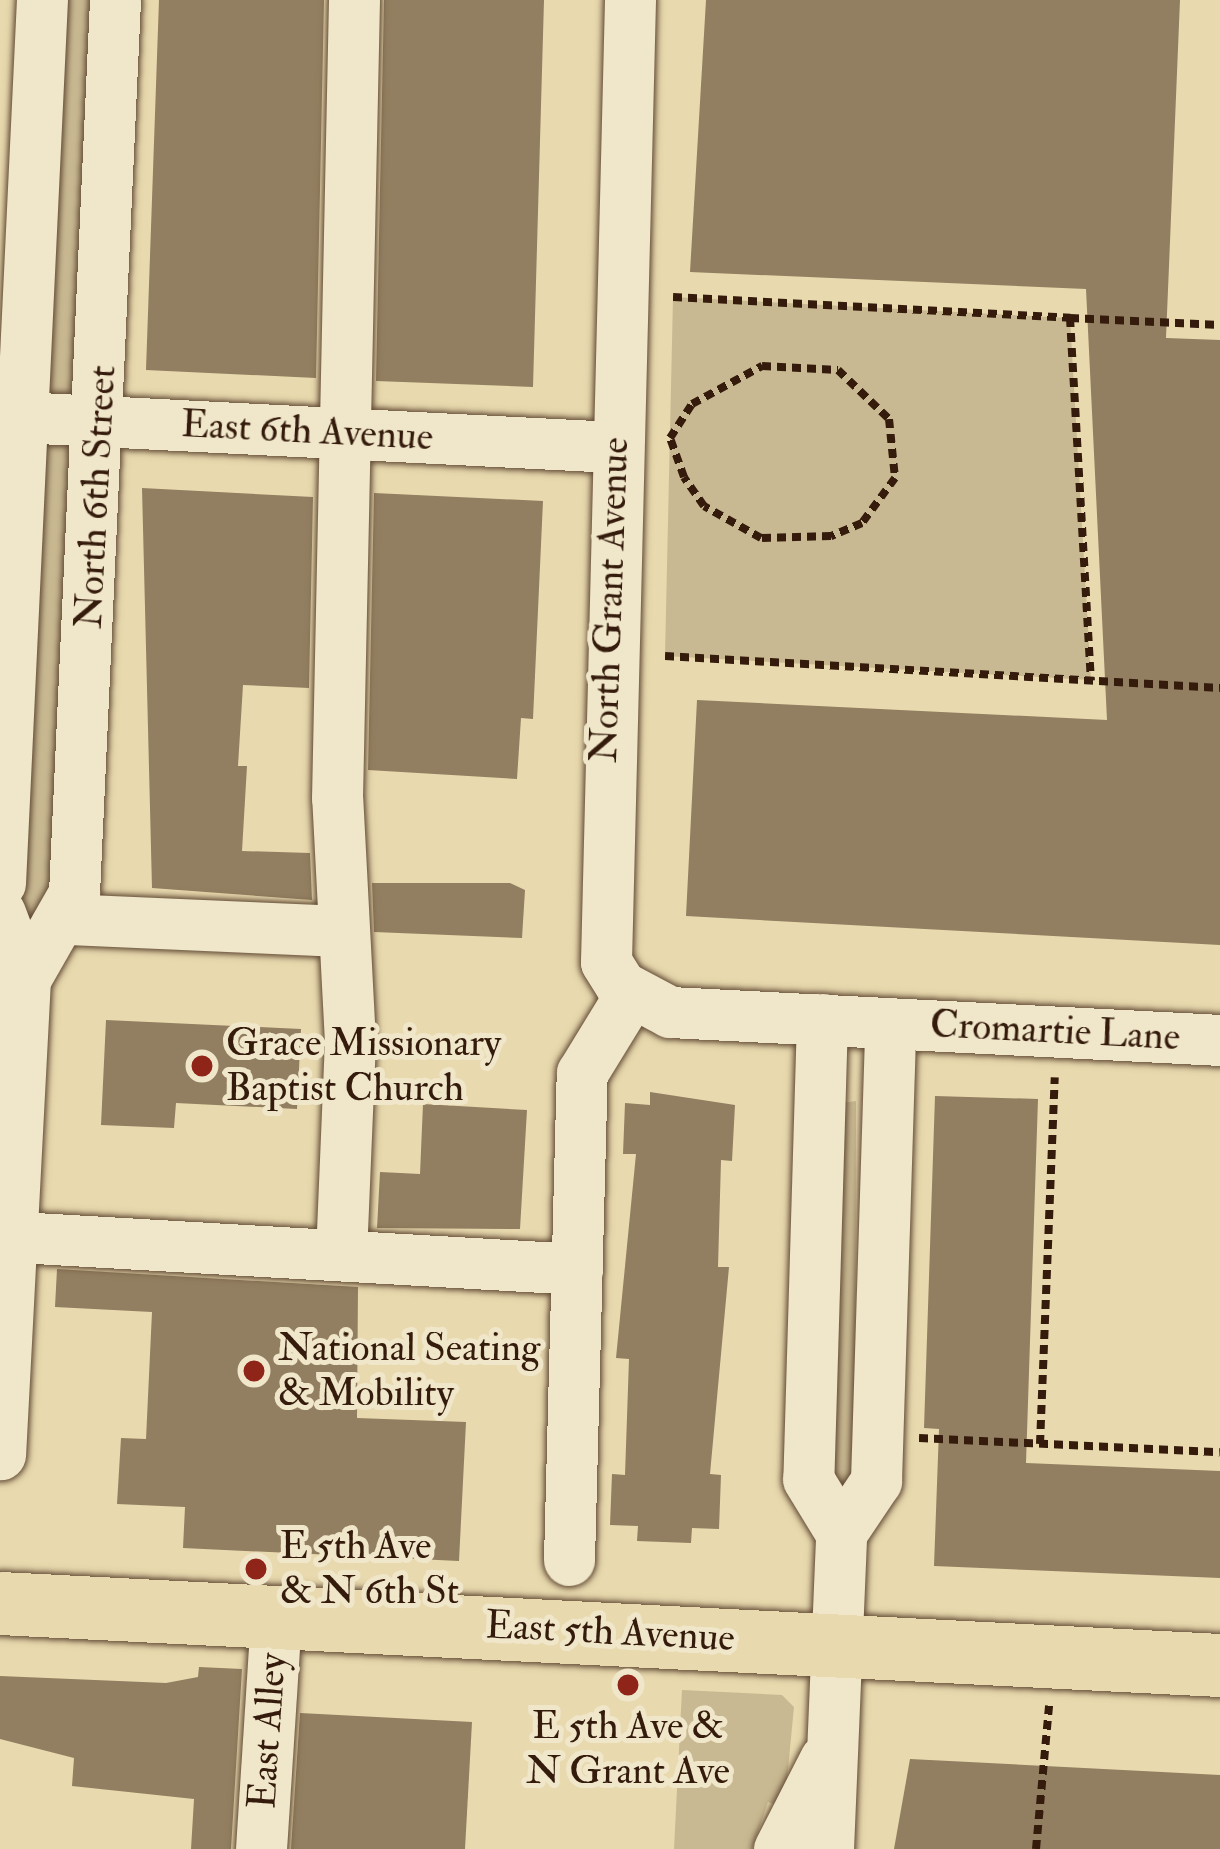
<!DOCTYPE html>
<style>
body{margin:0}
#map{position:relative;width:1220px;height:1849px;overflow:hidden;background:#e8d9ae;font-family:"IM FELL Double Pica",serif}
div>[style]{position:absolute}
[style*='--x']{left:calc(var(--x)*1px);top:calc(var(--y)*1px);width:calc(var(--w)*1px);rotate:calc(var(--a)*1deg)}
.green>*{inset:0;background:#c9b992}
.building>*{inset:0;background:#927e60}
.path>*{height:8px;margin-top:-4px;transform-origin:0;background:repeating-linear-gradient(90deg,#341b0c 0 9px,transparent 0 15px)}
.roads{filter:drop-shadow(0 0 3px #614a34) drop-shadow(0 0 3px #614a34)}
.minor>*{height:51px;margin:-25.5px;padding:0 25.5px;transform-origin:25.5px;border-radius:25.5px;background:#f0e6ca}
.major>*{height:63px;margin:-31.5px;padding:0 31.5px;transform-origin:31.5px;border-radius:31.5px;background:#e8d9ae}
.dots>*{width:33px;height:33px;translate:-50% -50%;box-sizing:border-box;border:6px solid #f0e6ca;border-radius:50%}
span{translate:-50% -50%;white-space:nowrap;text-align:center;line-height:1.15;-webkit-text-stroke:10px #f0e6ca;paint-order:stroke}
.street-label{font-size:39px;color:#341b0c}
.poi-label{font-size:39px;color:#341b0c}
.left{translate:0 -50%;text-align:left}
</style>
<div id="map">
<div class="green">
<i style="clip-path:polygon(42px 0,115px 0,74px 893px,7px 943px)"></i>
<i style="clip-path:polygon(673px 297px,1070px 318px,1091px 680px,665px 656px)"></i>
<i style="clip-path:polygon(856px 1101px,855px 1471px,842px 1487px,831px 1481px,842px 1103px)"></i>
<i style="clip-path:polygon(682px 1690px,782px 1695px,794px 1707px,786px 1790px,780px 1806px,768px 1802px,752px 1849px,674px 1849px)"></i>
</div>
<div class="building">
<i style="clip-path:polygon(159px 0,324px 0,316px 378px,146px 370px)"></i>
<i style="clip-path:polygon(384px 0,544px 0,533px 387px,376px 381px)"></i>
<i style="clip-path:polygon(706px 0,1180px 0,1166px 338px,1220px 340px,1220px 945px,686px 916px,697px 700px,1107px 720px,1086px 289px,690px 272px)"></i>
<i style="clip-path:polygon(142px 488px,313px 497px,309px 688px,243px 685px,238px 766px,247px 766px,242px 851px,310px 853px,312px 900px,152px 888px)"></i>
<i style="clip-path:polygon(374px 493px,543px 501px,533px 719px,521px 718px,517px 779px,368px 770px)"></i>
<i style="clip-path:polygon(372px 883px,510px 883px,525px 890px,522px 938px,374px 932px)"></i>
<i style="clip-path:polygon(106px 1020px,301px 1029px,297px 1109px,176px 1103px,174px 1128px,101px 1125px)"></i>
<i style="clip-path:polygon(650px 1092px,735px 1105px,732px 1161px,721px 1160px,718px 1267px,729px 1267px,710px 1474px,721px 1475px,719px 1529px,692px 1528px,691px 1543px,637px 1541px,638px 1526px,610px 1525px,612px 1474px,625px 1475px,629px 1359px,616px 1358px,636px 1154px,623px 1154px,625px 1103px,650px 1105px)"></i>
<i style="clip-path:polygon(935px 1096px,1038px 1099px,1026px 1463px,1220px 1471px,1220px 1578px,934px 1566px,939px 1429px,924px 1428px)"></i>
<i style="clip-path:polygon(423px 1104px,527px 1110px,520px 1229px,377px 1228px,380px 1172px,420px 1174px)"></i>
<i style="clip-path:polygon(57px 1269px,358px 1287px,357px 1418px,466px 1422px,459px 1561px,183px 1548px,185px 1507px,117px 1504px,121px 1438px,146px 1439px,152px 1312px,55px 1307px)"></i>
<i style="clip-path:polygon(199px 1667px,242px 1669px,231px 1849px,191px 1849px,194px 1799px,72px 1786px,74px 1758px,0 1739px,0 1676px,166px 1683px,198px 1677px)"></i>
<i style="clip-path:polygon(300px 1713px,472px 1722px,465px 1849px,291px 1849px)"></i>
<i style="clip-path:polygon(910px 1759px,1220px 1775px,1220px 1849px,894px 1849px)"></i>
</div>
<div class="path">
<i style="--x:673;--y:297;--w:398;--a:3"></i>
<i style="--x:1070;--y:318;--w:363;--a:86.7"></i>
<i style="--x:1070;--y:318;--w:150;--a:2.7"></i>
<i style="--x:762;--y:366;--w:76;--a:3"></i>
<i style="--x:838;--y:370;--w:71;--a:43.9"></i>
<i style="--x:889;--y:419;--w:59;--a:84.2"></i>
<i style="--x:895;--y:478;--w:56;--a:126.3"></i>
<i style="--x:862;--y:523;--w:34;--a:157"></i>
<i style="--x:831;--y:536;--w:70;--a:178.4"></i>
<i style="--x:761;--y:538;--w:65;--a:-150.7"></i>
<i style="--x:704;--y:506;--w:35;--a:-125"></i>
<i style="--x:684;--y:477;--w:41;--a:-109.7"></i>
<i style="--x:670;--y:438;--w:40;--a:-57.1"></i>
<i style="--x:692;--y:404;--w:80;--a:-28.5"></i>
<i style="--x:665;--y:656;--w:556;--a:3.3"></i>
<i style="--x:919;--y:1438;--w:301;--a:2.7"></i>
<i style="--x:1040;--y:1444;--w:367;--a:-87.7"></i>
<i style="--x:1036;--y:1849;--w:144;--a:-84.8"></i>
</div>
<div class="roads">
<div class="minor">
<i style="--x:630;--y:0;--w:962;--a:91.43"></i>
<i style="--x:606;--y:962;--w:28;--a:58"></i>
<i style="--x:621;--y:986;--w:55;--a:28"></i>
<i style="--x:670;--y:1012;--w:551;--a:2.91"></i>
<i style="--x:0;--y:416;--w:615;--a:2.89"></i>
<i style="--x:0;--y:883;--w:884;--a:-87.28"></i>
<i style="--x:0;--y:913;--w:71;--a:69.3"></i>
<i style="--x:25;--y:979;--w:476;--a:93"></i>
<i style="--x:66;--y:919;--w:278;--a:2.5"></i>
<i style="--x:25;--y:979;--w:99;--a:-60.3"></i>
<i style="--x:74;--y:893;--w:894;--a:-87.37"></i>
<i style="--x:822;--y:1019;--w:460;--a:91.7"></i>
<i style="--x:808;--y:1479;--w:63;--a:58.6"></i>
<i style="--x:0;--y:1236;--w:578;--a:3.27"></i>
<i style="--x:341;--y:1255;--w:213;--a:-87.6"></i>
<i style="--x:350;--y:1042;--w:244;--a:-93"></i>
<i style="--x:337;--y:798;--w:798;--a:-88.78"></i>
<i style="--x:569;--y:1560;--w:487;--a:-88.5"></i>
<i style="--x:582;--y:1073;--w:94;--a:-58.5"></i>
<i style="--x:261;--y:1849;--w:235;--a:-86.3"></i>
<i style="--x:779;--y:1849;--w:101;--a:-62.9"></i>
<i style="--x:828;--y:1849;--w:316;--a:-87.6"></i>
<i style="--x:841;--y:1533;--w:63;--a:-56.1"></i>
<i style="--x:876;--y:1481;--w:458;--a:-88.2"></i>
</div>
<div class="major">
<i style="--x:0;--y:1603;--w:1222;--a:2.91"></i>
</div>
</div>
<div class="dots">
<i style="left:202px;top:1066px;background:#8f2418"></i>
<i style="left:254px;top:1371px;background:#8f2418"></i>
<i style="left:256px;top:1569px;background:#8f2418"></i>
<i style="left:628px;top:1685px;background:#8f2418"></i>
</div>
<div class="street-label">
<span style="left:307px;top:431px;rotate:3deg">East 6th Avenue</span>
<span style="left:96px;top:497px;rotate:-87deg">North 6th Street</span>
<span style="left:610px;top:600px;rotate:-88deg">North Grant Avenue</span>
<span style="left:1055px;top:1031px;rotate:3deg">Cromartie Lane</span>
<span style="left:610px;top:1632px;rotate:3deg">East 5th Avenue</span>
<span style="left:268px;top:1731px;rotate:-86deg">East Alley</span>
</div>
<div class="poi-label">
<span class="left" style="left:226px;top:1066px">Grace Missionary<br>Baptist Church</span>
<span class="left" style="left:278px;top:1371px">National Seating<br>&amp; Mobility</span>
<span class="left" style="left:280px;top:1569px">E 5th Ave<br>&amp; N 6th St</span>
<span style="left:628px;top:1749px">E 5th Ave &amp;<br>N Grant Ave</span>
</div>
</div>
